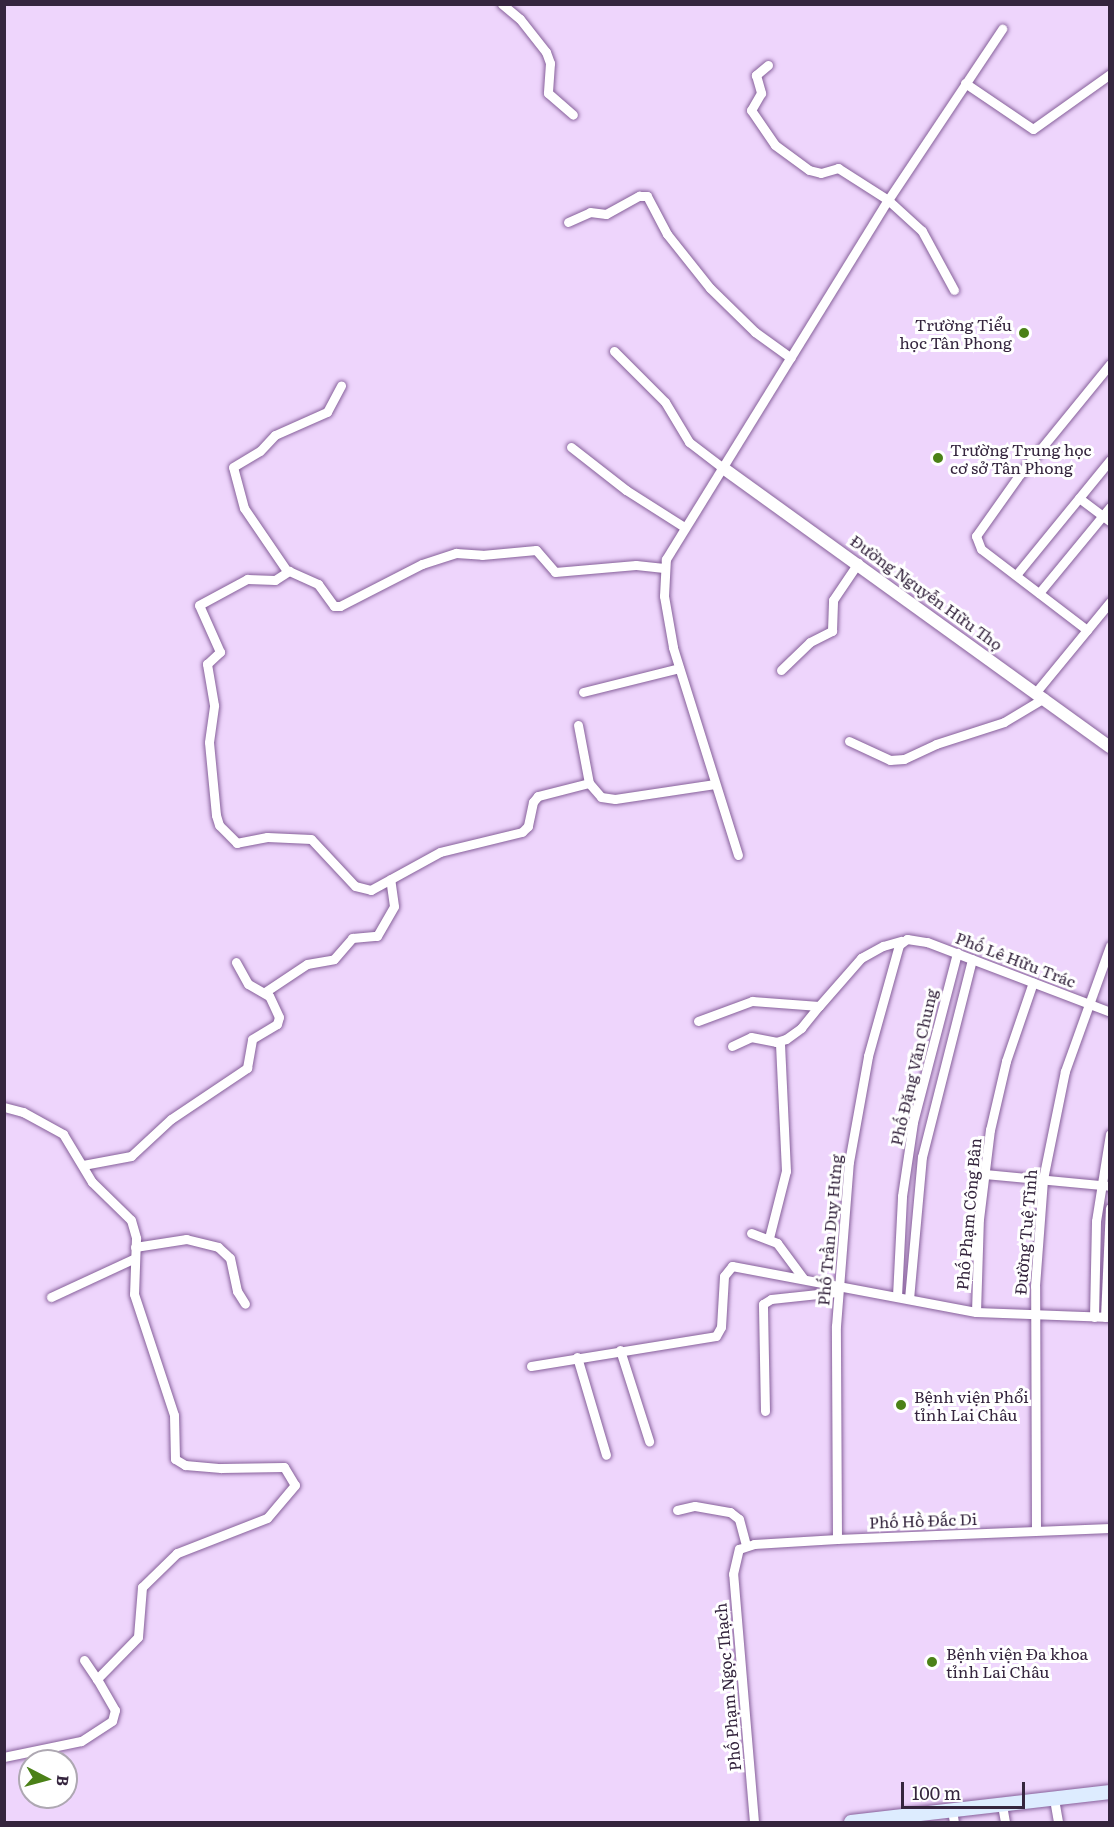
<!DOCTYPE html>
<meta charset="utf-8">
<style>
body{margin:0}
#map{position:relative;width:1114px;height:1827px;overflow:hidden;background:#eed5fc;font-family:Literata,serif}
div>[style]{position:absolute}
[style*='--x']{left:calc(var(--x)*1px);top:calc(var(--y)*1px);width:calc(var(--w)*1px);rotate:calc(var(--a)*1deg)}
.roads{filter:drop-shadow(0 0 2px #86609a) drop-shadow(0 0 2px #86609a)}
.minor>*{height:9px;margin:-4.5px;padding:0 4.5px;transform-origin:4.5px;border-radius:4.5px;background:#fff}
.tertiary>*{height:12px;margin:-6px;padding:0 6px;transform-origin:6px;border-radius:6px;background:#fff}
.secondary>*{height:14px;margin:-7px;padding:0 7px;transform-origin:7px;border-radius:7px;background:#ddecff}
.dots>*{width:16px;height:16px;translate:-50% -50%;box-sizing:border-box;border:3px solid #fff;border-radius:50%}
span{translate:-50% -50%;white-space:nowrap;text-align:center;line-height:1.15;-webkit-text-stroke:6px #fff;paint-order:stroke}
.poi-label{font-size:16px;color:#35253e}
.right{translate:-100% -50%;text-align:right}
.left{translate:0 -50%;text-align:left}
.street-label{font-size:16px;color:#35253e}
.frame{position:absolute;inset:0;border:6px solid #35253e;pointer-events:none}
.north{position:absolute;left:18px;top:1749px;width:60px;height:60px;box-sizing:border-box;background:#fff;border:2px solid #aea8b2;border-radius:50%;rotate:96deg;font-size:16px;font-weight:700;line-height:24px;text-align:center;color:#35253e}
.north::after{content:'';display:block;margin:auto;width:21px;height:27px;background:#4b8117;clip-path:polygon(50% 0,100% 100%,50% 72%,0 100%)}
.scale{position:absolute;left:901px;top:1782px;width:124px;height:27px;box-sizing:border-box;border:3px solid #35253e;border-top:0;padding-left:8px;font-size:18px;line-height:21px;white-space:nowrap;color:#35253e;-webkit-text-stroke:4px #fff;paint-order:stroke}
</style>
<div id="map">
<div class="roads">
<div class="minor">
<i style="--x:502;--y:4;--w:23;--a:40"></i>
<i style="--x:520;--y:19;--w:42;--a:51.8"></i>
<i style="--x:546;--y:52;--w:12;--a:70"></i>
<i style="--x:550;--y:63;--w:30;--a:94"></i>
<i style="--x:548;--y:93;--w:33;--a:41"></i>
<i style="--x:768;--y:65;--w:16;--a:140"></i>
<i style="--x:756;--y:75;--w:19;--a:74"></i>
<i style="--x:761;--y:93;--w:20;--a:120"></i>
<i style="--x:751;--y:110;--w:42;--a:55.6"></i>
<i style="--x:775;--y:145;--w:42;--a:36.3"></i>
<i style="--x:809;--y:170;--w:12;--a:14"></i>
<i style="--x:821;--y:173;--w:18;--a:-16"></i>
<i style="--x:838;--y:168;--w:59;--a:32.6"></i>
<i style="--x:888;--y:200;--w:46;--a:42.4"></i>
<i style="--x:922;--y:231;--w:67;--a:61.5"></i>
<i style="--x:965;--y:83;--w:82;--a:34.1"></i>
<i style="--x:1033;--y:129;--w:95;--a:-35.5"></i>
<i style="--x:568;--y:222;--w:24;--a:-24"></i>
<i style="--x:590;--y:212;--w:16;--a:7"></i>
<i style="--x:606;--y:214;--w:38;--a:-29"></i>
<i style="--x:639;--y:196;--w:8;--a:0"></i>
<i style="--x:647;--y:196;--w:43;--a:62.2"></i>
<i style="--x:667;--y:234;--w:69;--a:51.5"></i>
<i style="--x:710;--y:288;--w:63;--a:44.4"></i>
<i style="--x:755;--y:332;--w:44;--a:35.8"></i>
<i style="--x:614;--y:351;--w:72;--a:45"></i>
<i style="--x:665;--y:402;--w:47;--a:59"></i>
<i style="--x:689;--y:442;--w:43;--a:37.4"></i>
<i style="--x:571;--y:447;--w:70;--a:38"></i>
<i style="--x:626;--y:490;--w:69;--a:32.5"></i>
<i style="--x:1079;--y:498;--w:39;--a:37"></i>
<i style="--x:287;--y:571;--w:76;--a:-124.3"></i>
<i style="--x:244;--y:508;--w:42;--a:-105"></i>
<i style="--x:233;--y:467;--w:31;--a:-31"></i>
<i style="--x:260;--y:451;--w:22;--a:-47"></i>
<i style="--x:275;--y:435;--w:57;--a:-23.9"></i>
<i style="--x:327;--y:412;--w:30;--a:-62"></i>
<i style="--x:1016;--y:575;--w:149;--a:-50.7"></i>
<i style="--x:1039;--y:593;--w:112;--a:-50.5"></i>
<i style="--x:1087;--y:630;--w:133;--a:-142.6"></i>
<i style="--x:981;--y:549;--w:14;--a:-111"></i>
<i style="--x:976;--y:536;--w:71;--a:-54.7"></i>
<i style="--x:1017;--y:478;--w:147;--a:-50.8"></i>
<i style="--x:781;--y:670;--w:40;--a:-44"></i>
<i style="--x:810;--y:642;--w:25;--a:-27"></i>
<i style="--x:832;--y:631;--w:31;--a:-88"></i>
<i style="--x:833;--y:600;--w:45;--a:-56"></i>
<i style="--x:583;--y:692;--w:99;--a:-14"></i>
<i style="--x:1036;--y:692;--w:117;--a:-50.6"></i>
<i style="--x:578;--y:725;--w:59;--a:79.3"></i>
<i style="--x:589;--y:783;--w:18;--a:49"></i>
<i style="--x:601;--y:797;--w:14;--a:8"></i>
<i style="--x:615;--y:799;--w:101;--a:-8.5"></i>
<i style="--x:849;--y:741;--w:45;--a:24.9"></i>
<i style="--x:890;--y:760;--w:14;--a:-4"></i>
<i style="--x:904;--y:759;--w:35;--a:-25"></i>
<i style="--x:936;--y:744;--w:71;--a:-17.9"></i>
<i style="--x:1004;--y:722;--w:47;--a:-31"></i>
<i style="--x:589;--y:783;--w:53;--a:165.7"></i>
<i style="--x:538;--y:796;--w:8;--a:130"></i>
<i style="--x:533;--y:802;--w:25;--a:102"></i>
<i style="--x:528;--y:826;--w:8;--a:135"></i>
<i style="--x:522;--y:832;--w:84;--a:166.3"></i>
<i style="--x:440;--y:852;--w:79;--a:151.2"></i>
<i style="--x:371;--y:890;--w:16;--a:-166"></i>
<i style="--x:355;--y:886;--w:64;--a:-133.1"></i>
<i style="--x:311;--y:839;--w:44;--a:-177.4"></i>
<i style="--x:267;--y:837;--w:31;--a:169"></i>
<i style="--x:237;--y:843;--w:25;--a:-135"></i>
<i style="--x:219;--y:825;--w:10;--a:-107"></i>
<i style="--x:216;--y:815;--w:73;--a:-95.5"></i>
<i style="--x:209;--y:742;--w:37;--a:-82"></i>
<i style="--x:214;--y:705;--w:42;--a:-99.7"></i>
<i style="--x:207;--y:664;--w:18;--a:-43"></i>
<i style="--x:220;--y:652;--w:51;--a:-114.1"></i>
<i style="--x:199;--y:605;--w:55;--a:-28.4"></i>
<i style="--x:247;--y:579;--w:28;--a:2"></i>
<i style="--x:275;--y:580;--w:17;--a:-33"></i>
<i style="--x:289;--y:571;--w:32;--a:24"></i>
<i style="--x:318;--y:584;--w:27;--a:54"></i>
<i style="--x:334;--y:606;--w:6;--a:0"></i>
<i style="--x:340;--y:606;--w:92;--a:-27.1"></i>
<i style="--x:422;--y:564;--w:36;--a:-18"></i>
<i style="--x:456;--y:553;--w:26;--a:4"></i>
<i style="--x:482;--y:555;--w:54;--a:-5.3"></i>
<i style="--x:536;--y:550;--w:29;--a:49"></i>
<i style="--x:555;--y:572;--w:81;--a:-4.9"></i>
<i style="--x:636;--y:565;--w:28;--a:6"></i>
<i style="--x:738;--y:855;--w:218;--a:-107.4"></i>
<i style="--x:673;--y:647;--w:52;--a:-100"></i>
<i style="--x:664;--y:596;--w:37;--a:-87"></i>
<i style="--x:666;--y:559;--w:422;--a:-58.3"></i>
<i style="--x:888;--y:200;--w:206;--a:-56.3"></i>
<i style="--x:265;--y:992;--w:50;--a:-33.7"></i>
<i style="--x:307;--y:964;--w:27;--a:-10"></i>
<i style="--x:334;--y:959;--w:28;--a:-49"></i>
<i style="--x:352;--y:938;--w:25;--a:-5"></i>
<i style="--x:377;--y:936;--w:34;--a:-60"></i>
<i style="--x:394;--y:906;--w:27;--a:-98"></i>
<i style="--x:698;--y:1021;--w:58;--a:-20.3"></i>
<i style="--x:752;--y:1001;--w:67;--a:4.3"></i>
<i style="--x:819;--y:1006;--w:64;--a:-48.8"></i>
<i style="--x:861;--y:958;--w:25;--a:-29"></i>
<i style="--x:883;--y:946;--w:19;--a:-16"></i>
<i style="--x:732;--y:1046;--w:21;--a:-25"></i>
<i style="--x:751;--y:1037;--w:25;--a:11"></i>
<i style="--x:776;--y:1042;--w:10;--a:-17"></i>
<i style="--x:786;--y:1039;--w:19;--a:-36"></i>
<i style="--x:801;--y:1028;--w:28;--a:-51"></i>
<i style="--x:4;--y:1107;--w:20;--a:15"></i>
<i style="--x:23;--y:1112;--w:46;--a:28.8"></i>
<i style="--x:63;--y:1134;--w:56;--a:58.9"></i>
<i style="--x:92;--y:1182;--w:54;--a:44.3"></i>
<i style="--x:131;--y:1220;--w:19;--a:74"></i>
<i style="--x:136;--y:1238;--w:56;--a:92"></i>
<i style="--x:134;--y:1294;--w:127;--a:71.7"></i>
<i style="--x:174;--y:1415;--w:44;--a:88.7"></i>
<i style="--x:175;--y:1459;--w:12;--a:31"></i>
<i style="--x:185;--y:1465;--w:36;--a:5"></i>
<i style="--x:221;--y:1468;--w:63;--a:-0.9"></i>
<i style="--x:284;--y:1467;--w:21;--a:59"></i>
<i style="--x:295;--y:1485;--w:43;--a:130.3"></i>
<i style="--x:267;--y:1518;--w:97;--a:158.7"></i>
<i style="--x:177;--y:1553;--w:49;--a:135.8"></i>
<i style="--x:142;--y:1587;--w:50;--a:94.6"></i>
<i style="--x:138;--y:1637;--w:59;--a:134.3"></i>
<i style="--x:97;--y:1679;--w:36;--a:60"></i>
<i style="--x:115;--y:1710;--w:11;--a:105"></i>
<i style="--x:112;--y:1721;--w:37;--a:147"></i>
<i style="--x:81;--y:1741;--w:79;--a:168.3"></i>
<i style="--x:83;--y:1165;--w:49;--a:-10.6"></i>
<i style="--x:131;--y:1156;--w:54;--a:-42.8"></i>
<i style="--x:171;--y:1119;--w:92;--a:-33.9"></i>
<i style="--x:247;--y:1068;--w:29;--a:-80"></i>
<i style="--x:252;--y:1039;--w:29;--a:-31"></i>
<i style="--x:277;--y:1024;--w:7;--a:-74"></i>
<i style="--x:279;--y:1017;--w:23;--a:-115"></i>
<i style="--x:269;--y:996;--w:24;--a:-150"></i>
<i style="--x:248;--y:984;--w:25;--a:-119"></i>
<i style="--x:984;--y:1174;--w:127;--a:5.4"></i>
<i style="--x:751;--y:1233;--w:28;--a:21"></i>
<i style="--x:777;--y:1243;--w:44;--a:53.4"></i>
<i style="--x:769;--y:1238;--w:69;--a:-75.8"></i>
<i style="--x:786;--y:1171;--w:129;--a:-92.7"></i>
<i style="--x:135;--y:1247;--w:52;--a:-8.9"></i>
<i style="--x:186;--y:1239;--w:33;--a:14"></i>
<i style="--x:218;--y:1247;--w:16;--a:43"></i>
<i style="--x:230;--y:1258;--w:34;--a:78"></i>
<i style="--x:237;--y:1291;--w:15;--a:58"></i>
<i style="--x:897;--y:1296;--w:100;--a:-87.1"></i>
<i style="--x:902;--y:1196;--w:75;--a:-81.5"></i>
<i style="--x:913;--y:1122;--w:175;--a:-75.4"></i>
<i style="--x:51;--y:1297;--w:90;--a:-24.9"></i>
<i style="--x:909;--y:1299;--w:143;--a:-84.8"></i>
<i style="--x:922;--y:1157;--w:204;--a:-75.8"></i>
<i style="--x:976;--y:1312;--w:93;--a:-88.2"></i>
<i style="--x:979;--y:1219;--w:90;--a:-83"></i>
<i style="--x:990;--y:1130;--w:71;--a:-76.9"></i>
<i style="--x:1006;--y:1061;--w:83;--a:-71.1"></i>
<i style="--x:1094;--y:1317;--w:96;--a:-88.8"></i>
<i style="--x:1096;--y:1221;--w:88;--a:-80.9"></i>
<i style="--x:1105;--y:1317;--w:109;--a:-87.4"></i>
<i style="--x:620;--y:1350;--w:96;--a:72.3"></i>
<i style="--x:577;--y:1357;--w:102;--a:73.5"></i>
<i style="--x:531;--y:1366;--w:187;--a:-9.2"></i>
<i style="--x:716;--y:1336;--w:10;--a:-61"></i>
<i style="--x:721;--y:1327;--w:51;--a:-86.6"></i>
<i style="--x:724;--y:1276;--w:13;--a:-51"></i>
<i style="--x:732;--y:1266;--w:248;--a:10.7"></i>
<i style="--x:976;--y:1312;--w:134;--a:2.1"></i>
<i style="--x:765;--y:1411;--w:107;--a:-91.1"></i>
<i style="--x:763;--y:1304;--w:9;--a:-32"></i>
<i style="--x:771;--y:1299;--w:66;--a:-6.1"></i>
<i style="--x:677;--y:1510;--w:18;--a:-13"></i>
<i style="--x:695;--y:1506;--w:36;--a:10"></i>
<i style="--x:730;--y:1512;--w:11;--a:38"></i>
<i style="--x:739;--y:1519;--w:28;--a:75"></i>
<i style="--x:1036;--y:1530;--w:244;--a:-90.2"></i>
<i style="--x:1035;--y:1286;--w:107;--a:-85.7"></i>
<i style="--x:1043;--y:1179;--w:110;--a:-78.5"></i>
<i style="--x:1065;--y:1071;--w:133;--a:-70.2"></i>
<i style="--x:837;--y:1539;--w:213;--a:-90.3"></i>
<i style="--x:836;--y:1326;--w:165;--a:-85.5"></i>
<i style="--x:849;--y:1162;--w:108;--a:-79.8"></i>
<i style="--x:868;--y:1056;--w:115;--a:-74.4"></i>
<i style="--x:899;--y:945;--w:10;--a:-37"></i>
<i style="--x:907;--y:939;--w:20;--a:9"></i>
<i style="--x:927;--y:942;--w:196;--a:20.9"></i>
<i style="--x:84;--y:1660;--w:23;--a:56"></i>
<i style="--x:1054;--y:1799;--w:23;--a:80"></i>
<i style="--x:1002;--y:1805;--w:17;--a:80"></i>
<i style="--x:952;--y:1810;--w:12;--a:81"></i>
<i style="--x:754;--y:1822;--w:249;--a:-94.8"></i>
<i style="--x:733;--y:1574;--w:26;--a:-77"></i>
<i style="--x:739;--y:1549;--w:16;--a:-18"></i>
<i style="--x:754;--y:1544;--w:83;--a:-3.4"></i>
<i style="--x:837;--y:1539;--w:273;--a:-2.3"></i>
</div>
<div class="tertiary">
<i style="--x:723;--y:468;--w:477;--a:35.8"></i>
</div>
<div class="secondary">
<i style="--x:851;--y:1822;--w:261;--a:-6.6"></i>
</div>
</div>
<div class="dots">
<i style="left:1024px;top:333px;background:#4b8117"></i>
<i style="left:938px;top:458px;background:#4b8117"></i>
<i style="left:901px;top:1405px;background:#4b8117"></i>
<i style="left:932px;top:1662px;background:#4b8117"></i>
</div>
<div class="poi-label">
<span class="right" style="left:1012px;top:333px">Trường Tiểu<br>học Tân Phong</span>
<span class="left" style="left:950px;top:458px">Trường Trung học<br>cơ sở Tân Phong</span>
<span class="left" style="left:914px;top:1405px">Bệnh viện Phổi<br>tỉnh Lai Châu</span>
<span class="left" style="left:946px;top:1662px">Bệnh viện Đa khoa<br>tỉnh Lai Châu</span>
</div>
<div class="street-label">
<span style="left:927px;top:592px;rotate:36deg">Đường Nguyễn Hữu Thọ</span>
<span style="left:1016px;top:959px;rotate:21deg">Phố Lê Hữu Trác</span>
<span style="left:913px;top:1067px;rotate:-77deg">Phố Đặng Văn Chung</span>
<span style="left:968px;top:1214px;rotate:-85deg">Phố Phạm Công Bân</span>
<span style="left:829px;top:1230px;rotate:-85deg">Phố Trần Duy Hưng</span>
<span style="left:1025px;top:1232px;rotate:-85deg">Đường Tuệ Tĩnh</span>
<span style="left:923px;top:1520px;rotate:-2deg">Phố Hồ Đắc Di</span>
<span style="left:727px;top:1687px;rotate:-95deg">Phố Phạm Ngọc Thạch</span>
</div>
<div class="frame"></div>
<div class="north">B</div>
<div class="scale">100 m</div>
</div>
